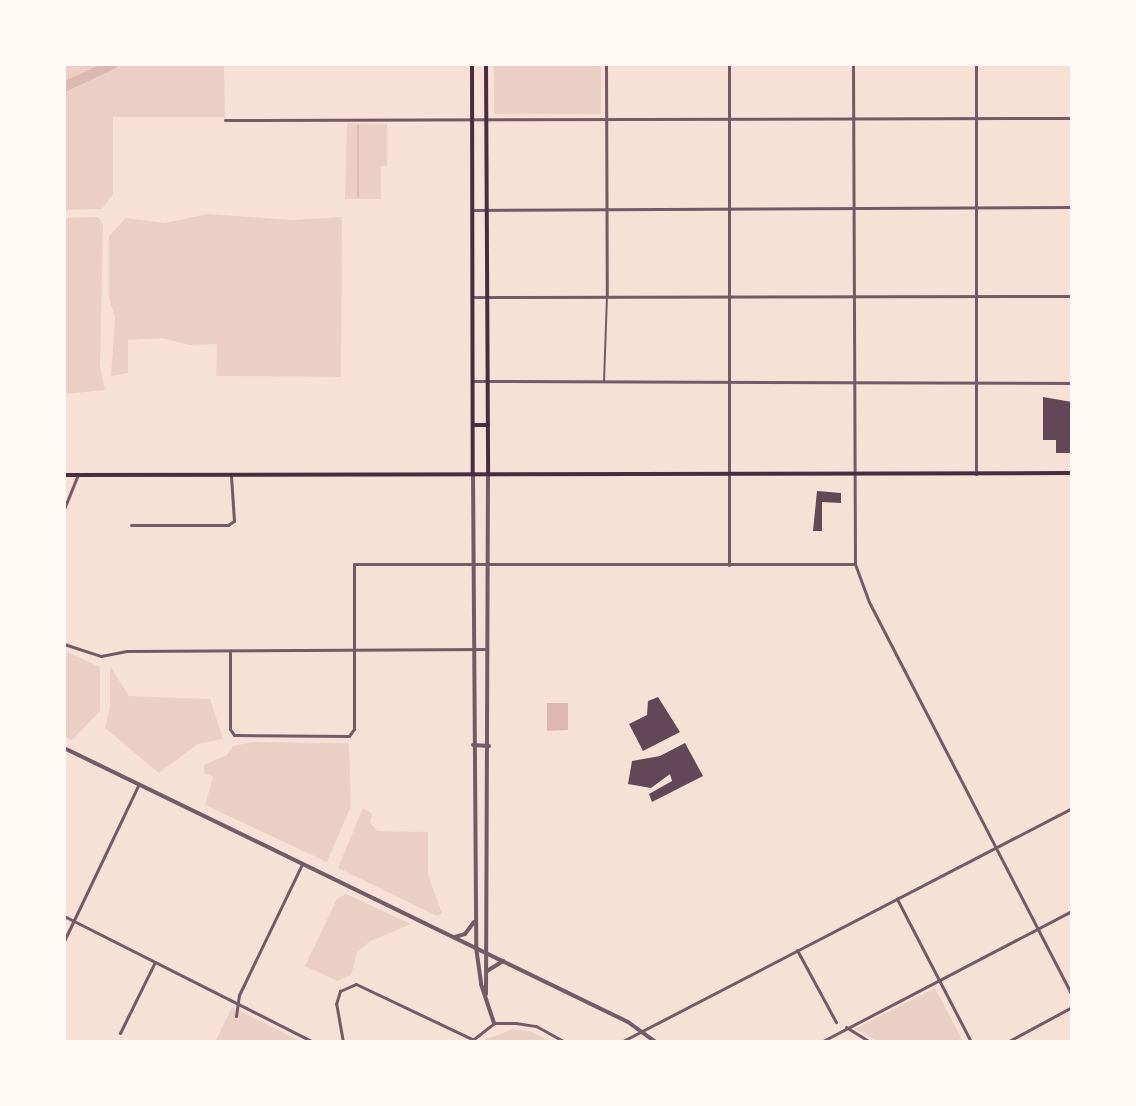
<!DOCTYPE html>
<style>
body{margin:0}
#map{position:relative;width:1136px;height:1106px;overflow:hidden;background:#f7e1d7;font-family:Manrope,sans-serif}
div>[style]{position:absolute}
[style*='--x']{left:calc(var(--x)*1px);top:calc(var(--y)*1px);width:calc(var(--w)*1px);rotate:calc(var(--a)*1deg)}
.green>*{inset:0;background:#ebcfc5}
.water>*{inset:0;background:#dcb8b0}
.stream>*{height:1.5px;margin:-0.75px;padding:0 0.75px;transform-origin:0.75px;border-radius:0.75px;background:#dcb8b0}
.river>*{height:10px;margin:-5px;padding:0 5px;transform-origin:5px;border-radius:5px;background:#dcb8b0}
.building>*{inset:0;background:#644757}
.service>*{height:1.5px;margin:-0.75px;padding:0 0.75px;transform-origin:0.75px;border-radius:0.75px;background:#755966}
.minor>*{height:3px;margin:-1.5px;padding:0 1.5px;transform-origin:1.5px;border-radius:1.5px;background:#755966}
.tertiary>*{height:4px;margin:-2px;padding:0 2px;transform-origin:2px;border-radius:2px;background:#755966}
.secondary>*{height:4px;margin:-2px;padding:0 2px;transform-origin:2px;border-radius:2px;background:#4a2c40}
span{translate:-50% -50%;white-space:nowrap;text-align:center;line-height:1.15;-webkit-text-stroke:6px #fffaf5;paint-order:stroke}
.frame{position:absolute;inset:0;border:66px solid #fffaf5;pointer-events:none}
</style>
<div id="map">
<div class="green">
<i style="clip-path:polygon(64px 65px,224px 65px,225px 117px,113px 117px,113px 194px,102px 209px,65px 210px)"></i>
<i style="clip-path:polygon(494px 65px,601px 65px,601px 114px,494px 114px)"></i>
<i style="clip-path:polygon(347px 123px,387px 124px,387px 166px,381px 166px,381px 199px,345px 199px)"></i>
<i style="clip-path:polygon(208px 214px,293px 220px,342px 217px,341px 377px,216px 376px,217px 344px,189px 345px,162px 338px,128px 340px,128px 373px,111px 376px,115px 317px,109px 298px,109px 236px,126px 218px,165px 223px)"></i>
<i style="clip-path:polygon(98px 217px,103px 225px,100px 368px,105px 390px,65px 394px,65px 218px)"></i>
<i style="clip-path:polygon(65px 651px,100px 667px,100px 711px,72px 740px,65px 737px)"></i>
<i style="clip-path:polygon(110px 666px,129px 696px,210px 699px,223px 739px,198px 744px,159px 773px,105px 728px,110px 707px)"></i>
<i style="clip-path:polygon(253px 742px,349px 743px,351px 806px,327px 862px,205px 805px,213px 777px,204px 773px,204px 765px,227px 755px,233px 746px)"></i>
<i style="clip-path:polygon(363px 808px,372px 814px,370px 822px,377px 831px,428px 832px,428px 875px,442px 913px,437px 916px,338px 868px)"></i>
<i style="clip-path:polygon(346px 894px,411px 924px,369px 942px,357px 952px,351px 975px,337px 981px,305px 966px,337px 899px)"></i>
<i style="clip-path:polygon(935px 988px,963px 1041px,878px 1041px,855px 1029px)"></i>
<i style="clip-path:polygon(232px 1007px,300px 1041px,215px 1042px)"></i>
<i style="clip-path:polygon(513px 1029px,530px 1031px,550px 1041px,481px 1041px)"></i>
</div>
<div class="water">
<i style="clip-path:polygon(547px 703px,568px 703px,568px 730px,547px 731px)"></i>
</div>
<div class="stream">
<i style="--x:358;--y:197;--w:71;--a:-90"></i>
</div>
<div class="river">
<i style="--x:64;--y:87;--w:54;--a:-25.1"></i>
</div>
<div class="building">
<i style="clip-path:polygon(1043px 397px,1072px 402px,1072px 453px,1056px 453px,1056px 440px,1043px 440px)"></i>
<i style="clip-path:polygon(817px 491px,841px 493px,841px 503px,822px 502px,822px 531px,813px 531px)"></i>
<i style="clip-path:polygon(658px 697px,680px 732px,643px 751px,629px 724px,647px 715px,648px 701px)"></i>
<i style="clip-path:polygon(685px 743px,703px 776px,652px 802px,649px 794px,672px 781px,670px 774px,651px 788px,628px 784px,632px 761px,660px 756px)"></i>
</div>
<div class="service">
<i style="--x:604;--y:382;--w:85;--a:-88"></i>
</div>
<div class="minor">
<i style="--x:606;--y:64;--w:233;--a:89.8"></i>
<i style="--x:729;--y:64;--w:501;--a:90"></i>
<i style="--x:853;--y:64;--w:500;--a:89.77"></i>
<i style="--x:855;--y:564;--w:40;--a:69.8"></i>
<i style="--x:869;--y:602;--w:442;--a:62.7"></i>
<i style="--x:976;--y:64;--w:410;--a:90"></i>
<i style="--x:225;--y:120;--w:847;--a:-0.14"></i>
<i style="--x:472;--y:210;--w:600;--a:-0.29"></i>
<i style="--x:472;--y:297;--w:600;--a:-0.1"></i>
<i style="--x:473;--y:381;--w:599;--a:0.19"></i>
<i style="--x:64;--y:509;--w:37;--a:-68"></i>
<i style="--x:131;--y:525;--w:97;--a:0"></i>
<i style="--x:228;--y:525;--w:7;--a:-34"></i>
<i style="--x:234;--y:521;--w:45;--a:-93.8"></i>
<i style="--x:64;--y:644;--w:39;--a:18"></i>
<i style="--x:101;--y:656;--w:26;--a:-11"></i>
<i style="--x:127;--y:651;--w:360;--a:-0.3"></i>
<i style="--x:230;--y:651;--w:78;--a:90"></i>
<i style="--x:230;--y:729;--w:7;--a:56"></i>
<i style="--x:234;--y:735;--w:115;--a:0.5"></i>
<i style="--x:349;--y:736;--w:9;--a:-54"></i>
<i style="--x:354;--y:729;--w:165;--a:-90"></i>
<i style="--x:354;--y:564;--w:501;--a:0"></i>
<i style="--x:897;--y:899;--w:161;--a:62.6"></i>
<i style="--x:64;--y:916;--w:279;--a:26.8"></i>
<i style="--x:64;--y:941;--w:174;--a:-64.5"></i>
<i style="--x:797;--y:950;--w:82;--a:61.6"></i>
<i style="--x:236;--y:1016;--w:21;--a:-82"></i>
<i style="--x:239;--y:995;--w:145;--a:-64.3"></i>
<i style="--x:846;--y:1027;--w:28;--a:32"></i>
<i style="--x:120;--y:1033;--w:79;--a:-63.8"></i>
<i style="--x:343;--y:1042;--w:39;--a:-100"></i>
<i style="--x:336;--y:1004;--w:14;--a:-73"></i>
<i style="--x:340;--y:991;--w:17;--a:-24"></i>
<i style="--x:356;--y:984;--w:128;--a:25.4"></i>
<i style="--x:470;--y:1042;--w:31;--a:-38"></i>
<i style="--x:494;--y:1023;--w:22;--a:0"></i>
<i style="--x:516;--y:1023;--w:20;--a:9"></i>
<i style="--x:536;--y:1026;--w:33;--a:29"></i>
<i style="--x:621;--y:1042;--w:508;--a:-27.42"></i>
<i style="--x:821;--y:1042;--w:283;--a:-27.6"></i>
<i style="--x:1007;--y:1042;--w:74;--a:-28.3"></i>
</div>
<div class="tertiary">
<i style="--x:473;--y:474;--w:473;--a:89.6"></i>
<i style="--x:476;--y:947;--w:37;--a:82"></i>
<i style="--x:481;--y:984;--w:41;--a:71.6"></i>
<i style="--x:473;--y:745;--w:16;--a:4"></i>
<i style="--x:64;--y:748;--w:627;--a:25.91"></i>
<i style="--x:628;--y:1022;--w:34;--a:36"></i>
<i style="--x:455;--y:937;--w:10;--a:-17"></i>
<i style="--x:465;--y:934;--w:15;--a:-53"></i>
<i style="--x:487;--y:971;--w:19;--a:-32"></i>
<i style="--x:486;--y:994;--w:520;--a:-89.78"></i>
</div>
<div class="secondary">
<i style="--x:472;--y:64;--w:410;--a:89.9"></i>
<i style="--x:486;--y:64;--w:410;--a:89.7"></i>
<i style="--x:473;--y:425;--w:15;--a:0"></i>
<i style="--x:64;--y:475;--w:1008;--a:-0.11"></i>
</div>
<div class="frame"></div>
</div>
